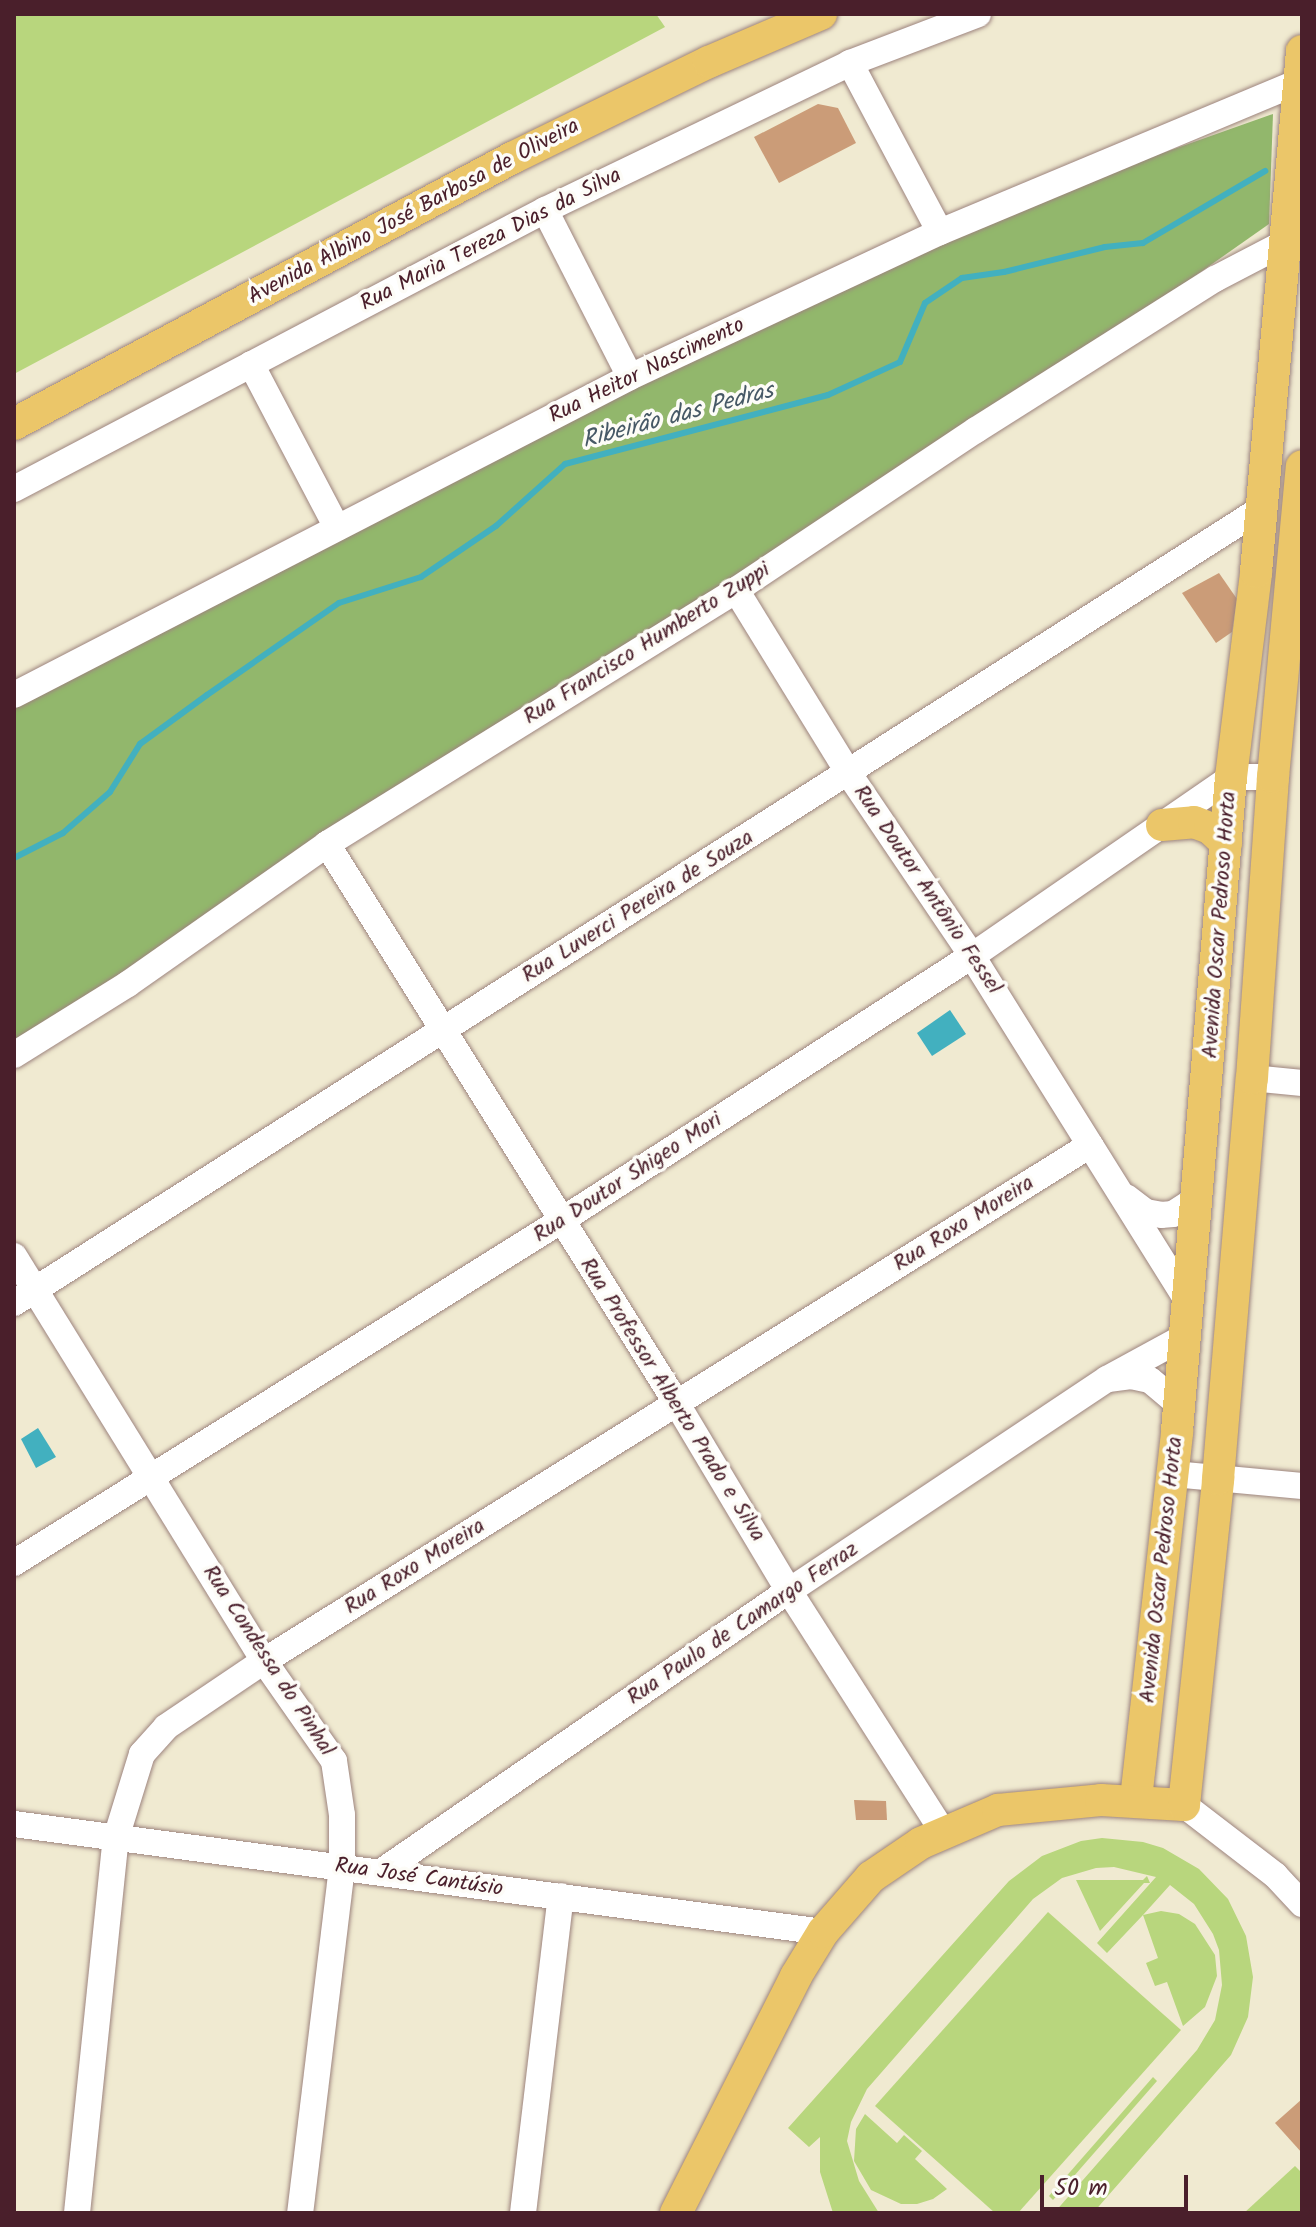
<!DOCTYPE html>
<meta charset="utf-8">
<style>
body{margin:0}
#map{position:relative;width:1316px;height:2227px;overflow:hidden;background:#f0ead1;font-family:Kalam,sans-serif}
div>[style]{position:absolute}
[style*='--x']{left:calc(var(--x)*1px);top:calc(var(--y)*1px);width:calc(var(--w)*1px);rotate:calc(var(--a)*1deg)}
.green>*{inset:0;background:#b8d67d}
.forest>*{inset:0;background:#92b76c}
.water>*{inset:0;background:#42b0bf}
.stream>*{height:6px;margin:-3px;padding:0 3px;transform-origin:3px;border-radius:3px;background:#42b0bf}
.building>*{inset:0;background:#cb9c78}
.roads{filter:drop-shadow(0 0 2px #9d847e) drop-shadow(0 0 2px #9d847e)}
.minor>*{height:26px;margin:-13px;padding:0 13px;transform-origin:13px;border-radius:13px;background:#fff}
.major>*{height:32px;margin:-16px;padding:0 16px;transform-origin:16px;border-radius:16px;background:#ebc669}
span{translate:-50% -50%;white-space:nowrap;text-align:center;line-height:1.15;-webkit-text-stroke:7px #fdfcf7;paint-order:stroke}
.street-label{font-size:22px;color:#4a1f2b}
.water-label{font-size:24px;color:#475966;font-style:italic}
.frame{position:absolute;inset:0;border:16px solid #4a1f2b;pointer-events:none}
.scale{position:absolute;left:1040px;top:2175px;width:148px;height:36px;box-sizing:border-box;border:4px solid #4a1f2b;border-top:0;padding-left:10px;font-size:24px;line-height:28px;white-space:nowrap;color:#4a1f2b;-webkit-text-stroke:6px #fdfcf7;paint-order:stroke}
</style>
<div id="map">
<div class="green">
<i style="clip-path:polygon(14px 14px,656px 14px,665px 27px,14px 374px)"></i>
<i style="clip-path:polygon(1102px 1838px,1143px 1842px,1163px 1848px,1199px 1869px,1228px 1899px,1246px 1936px,1253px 1977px,1248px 2017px,1231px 2055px,1093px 2213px,1054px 2213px,1197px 2050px,1215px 2020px,1222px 1985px,1219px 1950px,1213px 1934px,1194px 1904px,1170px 1885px,1143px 1915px,1161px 1911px,1179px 1914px,1195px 1924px,1215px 1955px,1217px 1976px,1205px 2007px,1183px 2026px,1167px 1982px,1155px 1986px,1146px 1963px,1158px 1958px,1143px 1915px,1107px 1953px,1097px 1943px,1156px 1877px,1114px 1867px,1096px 1868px,1062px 1878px,1033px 1899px,867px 2089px,851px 2122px,847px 2141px,859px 2181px,879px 2213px,833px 2213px,820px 2172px,820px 2137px,809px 2147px,788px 2128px,1009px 1881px,1042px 1856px,1081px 1841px)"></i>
<i style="clip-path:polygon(1147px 1876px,1150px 1883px,1144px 1883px,1100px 1931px,1076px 1880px,1143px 1880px)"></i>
<i style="clip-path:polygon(1048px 1912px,1181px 2030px,1018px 2213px,995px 2213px,875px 2106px)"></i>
<i style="clip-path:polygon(1153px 2077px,1157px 2081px,1053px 2200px,1049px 2196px)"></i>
<i style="clip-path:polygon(865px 2114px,897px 2143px,904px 2135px,922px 2151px,915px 2159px,947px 2189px,933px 2199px,917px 2204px,901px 2204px,871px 2190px,854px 2161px,856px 2129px)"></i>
<i style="clip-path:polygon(1295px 2166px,1302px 2173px,1302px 2213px,1244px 2213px)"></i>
</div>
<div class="forest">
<i style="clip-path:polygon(1273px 114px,1269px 224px,976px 430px,14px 1055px,14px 695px,940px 232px)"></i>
</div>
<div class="water">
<i style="clip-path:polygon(950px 1010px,966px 1034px,932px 1056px,917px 1033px)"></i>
<i style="clip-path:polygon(38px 1428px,56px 1457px,36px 1468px,21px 1439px)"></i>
</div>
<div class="stream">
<i style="--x:14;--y:858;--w:55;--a:-27"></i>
<i style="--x:63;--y:833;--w:62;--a:-41.1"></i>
<i style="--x:110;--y:792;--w:57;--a:-58"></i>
<i style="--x:140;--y:744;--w:83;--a:-36.2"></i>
<i style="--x:207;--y:695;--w:161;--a:-34.9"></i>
<i style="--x:339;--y:603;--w:86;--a:-17.6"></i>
<i style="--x:421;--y:577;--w:91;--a:-34.2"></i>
<i style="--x:496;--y:526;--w:93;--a:-41.9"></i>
<i style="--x:565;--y:464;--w:272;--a:-14.7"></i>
<i style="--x:828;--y:395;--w:79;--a:-24.6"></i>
<i style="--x:900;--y:362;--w:64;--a:-67"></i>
<i style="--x:925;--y:303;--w:45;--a:-34"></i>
<i style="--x:962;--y:278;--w:42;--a:-8.1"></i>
<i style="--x:1004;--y:272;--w:104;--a:-13.9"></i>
<i style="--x:1105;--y:247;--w:38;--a:-6"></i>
<i style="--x:1143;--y:243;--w:142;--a:-30.5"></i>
</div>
<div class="building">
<i style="clip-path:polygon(818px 104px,838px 108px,856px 143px,779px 183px,754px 137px)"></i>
<i style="clip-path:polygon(1219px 573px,1237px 599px,1232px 632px,1216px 643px,1182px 593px)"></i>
<i style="clip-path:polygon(854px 1800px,886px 1801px,887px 1820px,856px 1820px)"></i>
<i style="clip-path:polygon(1302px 2099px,1302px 2153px,1275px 2123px)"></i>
</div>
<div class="roads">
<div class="minor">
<i style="--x:850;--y:63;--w:191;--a:62"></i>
<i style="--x:545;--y:210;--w:187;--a:63"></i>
<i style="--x:251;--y:364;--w:185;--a:62.3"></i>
<i style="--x:14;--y:489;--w:600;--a:-27.72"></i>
<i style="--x:545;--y:210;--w:339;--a:-25.7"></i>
<i style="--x:850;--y:63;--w:137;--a:-20.9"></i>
<i style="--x:736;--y:590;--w:216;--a:58.4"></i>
<i style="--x:849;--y:774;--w:220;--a:55.9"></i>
<i style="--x:972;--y:956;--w:409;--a:58"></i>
<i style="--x:14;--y:695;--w:693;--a:-27.3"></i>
<i style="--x:630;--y:377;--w:342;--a:-25.1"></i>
<i style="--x:940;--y:232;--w:388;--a:-22.7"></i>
<i style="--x:327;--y:844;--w:660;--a:57.99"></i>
<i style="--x:677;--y:1404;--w:218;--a:59.1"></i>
<i style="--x:789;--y:1591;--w:286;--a:57.4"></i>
<i style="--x:14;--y:1055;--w:134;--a:-31.9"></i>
<i style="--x:128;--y:984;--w:243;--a:-35.1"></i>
<i style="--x:327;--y:844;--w:481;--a:-31.8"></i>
<i style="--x:736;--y:590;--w:288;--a:-33.7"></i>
<i style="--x:976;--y:430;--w:283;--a:-32.3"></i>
<i style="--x:1215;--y:279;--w:80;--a:-27.5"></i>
<i style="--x:1286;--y:242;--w:16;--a:-14"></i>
<i style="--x:1252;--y:1078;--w:50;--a:5.7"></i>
<i style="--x:1126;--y:1197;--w:25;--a:37"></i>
<i style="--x:1146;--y:1212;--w:15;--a:11"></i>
<i style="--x:1161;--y:1215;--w:12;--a:-5"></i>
<i style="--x:1173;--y:1214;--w:30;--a:-33"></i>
<i style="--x:14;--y:1256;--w:476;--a:58.3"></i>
<i style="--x:264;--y:1661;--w:122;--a:55"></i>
<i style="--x:334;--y:1761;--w:55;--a:81.6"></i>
<i style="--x:342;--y:1815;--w:52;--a:90"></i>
<i style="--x:342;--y:1867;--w:349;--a:96.9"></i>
<i style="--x:14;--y:1303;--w:1478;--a:-32.49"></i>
<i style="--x:1110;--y:1379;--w:21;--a:-8"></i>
<i style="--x:1131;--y:1376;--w:19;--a:12"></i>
<i style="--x:1150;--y:1380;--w:38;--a:40"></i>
<i style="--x:1173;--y:1474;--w:130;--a:5.3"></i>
<i style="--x:14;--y:1563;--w:646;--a:-32.04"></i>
<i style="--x:562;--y:1220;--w:488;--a:-32.8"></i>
<i style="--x:972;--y:956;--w:315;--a:-34.6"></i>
<i style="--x:1231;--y:777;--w:42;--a:0"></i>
<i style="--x:1184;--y:1805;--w:115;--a:37.6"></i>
<i style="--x:1275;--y:1875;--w:40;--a:47"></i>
<i style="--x:14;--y:1824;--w:816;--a:7.6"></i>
<i style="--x:381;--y:1872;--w:495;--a:-34.6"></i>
<i style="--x:789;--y:1591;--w:382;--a:-33.7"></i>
<i style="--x:1107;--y:1379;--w:90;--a:-28.6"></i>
<i style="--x:77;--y:2213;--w:377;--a:-84.1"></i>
<i style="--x:116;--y:1838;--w:88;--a:-72.8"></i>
<i style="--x:142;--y:1754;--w:36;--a:-48"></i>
<i style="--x:166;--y:1727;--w:118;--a:-34"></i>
<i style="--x:264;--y:1661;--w:974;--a:-31.99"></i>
<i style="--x:523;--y:2213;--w:319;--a:-83.2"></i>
</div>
<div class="major">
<i style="--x:14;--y:424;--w:565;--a:-28.11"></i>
<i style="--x:512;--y:158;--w:219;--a:-26"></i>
<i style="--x:709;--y:62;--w:122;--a:-23.2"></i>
<i style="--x:1162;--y:825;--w:32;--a:-5"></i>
<i style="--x:1194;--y:822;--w:17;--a:21"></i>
<i style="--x:1210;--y:828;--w:22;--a:43"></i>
<i style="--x:1136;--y:1799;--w:370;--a:-83.6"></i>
<i style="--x:1177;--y:1431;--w:656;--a:-85.28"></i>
<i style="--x:1231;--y:777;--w:207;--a:-83"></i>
<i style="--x:1256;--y:572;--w:523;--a:-84.95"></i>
<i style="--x:676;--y:2213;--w:266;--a:-63.1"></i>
<i style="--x:796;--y:1976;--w:52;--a:-58.5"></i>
<i style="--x:823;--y:1932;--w:73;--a:-48.9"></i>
<i style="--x:871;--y:1877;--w:60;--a:-34.2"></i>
<i style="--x:921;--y:1843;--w:84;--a:-23.2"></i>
<i style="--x:998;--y:1810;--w:103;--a:-5.5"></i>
<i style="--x:1101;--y:1800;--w:83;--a:3.4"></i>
<i style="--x:1184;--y:1805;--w:328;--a:-84"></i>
<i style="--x:1218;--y:1479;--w:402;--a:-85.2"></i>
<i style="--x:1252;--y:1078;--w:302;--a:-86"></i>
<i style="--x:1273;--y:777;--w:312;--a:-84.7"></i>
</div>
</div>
<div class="street-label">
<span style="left:414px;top:212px;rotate:-28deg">Avenida Albino José Barbosa de Oliveira</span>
<span style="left:491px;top:240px;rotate:-27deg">Rua Maria Tereza Dias da Silva</span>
<span style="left:647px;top:371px;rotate:-26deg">Rua Heitor Nascimento</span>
<span style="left:647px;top:644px;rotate:-32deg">Rua Francisco Humberto Zuppi</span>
<span style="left:927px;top:890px;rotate:56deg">Rua Doutor Antônio Fessel</span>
<span style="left:638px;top:907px;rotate:-32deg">Rua Luverci Pereira de Souza</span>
<span style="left:1220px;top:925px;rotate:-86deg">Avenida Oscar Pedroso Horta</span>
<span style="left:628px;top:1178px;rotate:-33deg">Rua Doutor Shigeo Mori</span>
<span style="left:964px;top:1224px;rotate:-32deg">Rua Roxo Moreira</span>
<span style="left:672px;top:1400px;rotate:58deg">Rua Professor Alberto Prado e Silva</span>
<span style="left:415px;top:1567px;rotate:-32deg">Rua Roxo Moreira</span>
<span style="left:1162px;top:1570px;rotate:-84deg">Avenida Oscar Pedroso Horta</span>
<span style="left:743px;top:1624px;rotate:-34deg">Rua Paulo de Camargo Ferraz</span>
<span style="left:268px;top:1661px;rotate:57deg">Rua Condessa do Pinhal</span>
<span style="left:419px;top:1878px;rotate:8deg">Rua José Cantúsio</span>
</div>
<div class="water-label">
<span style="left:678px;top:416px;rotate:-15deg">Ribeirão das Pedras</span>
</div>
<div class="frame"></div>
<div class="scale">50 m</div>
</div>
